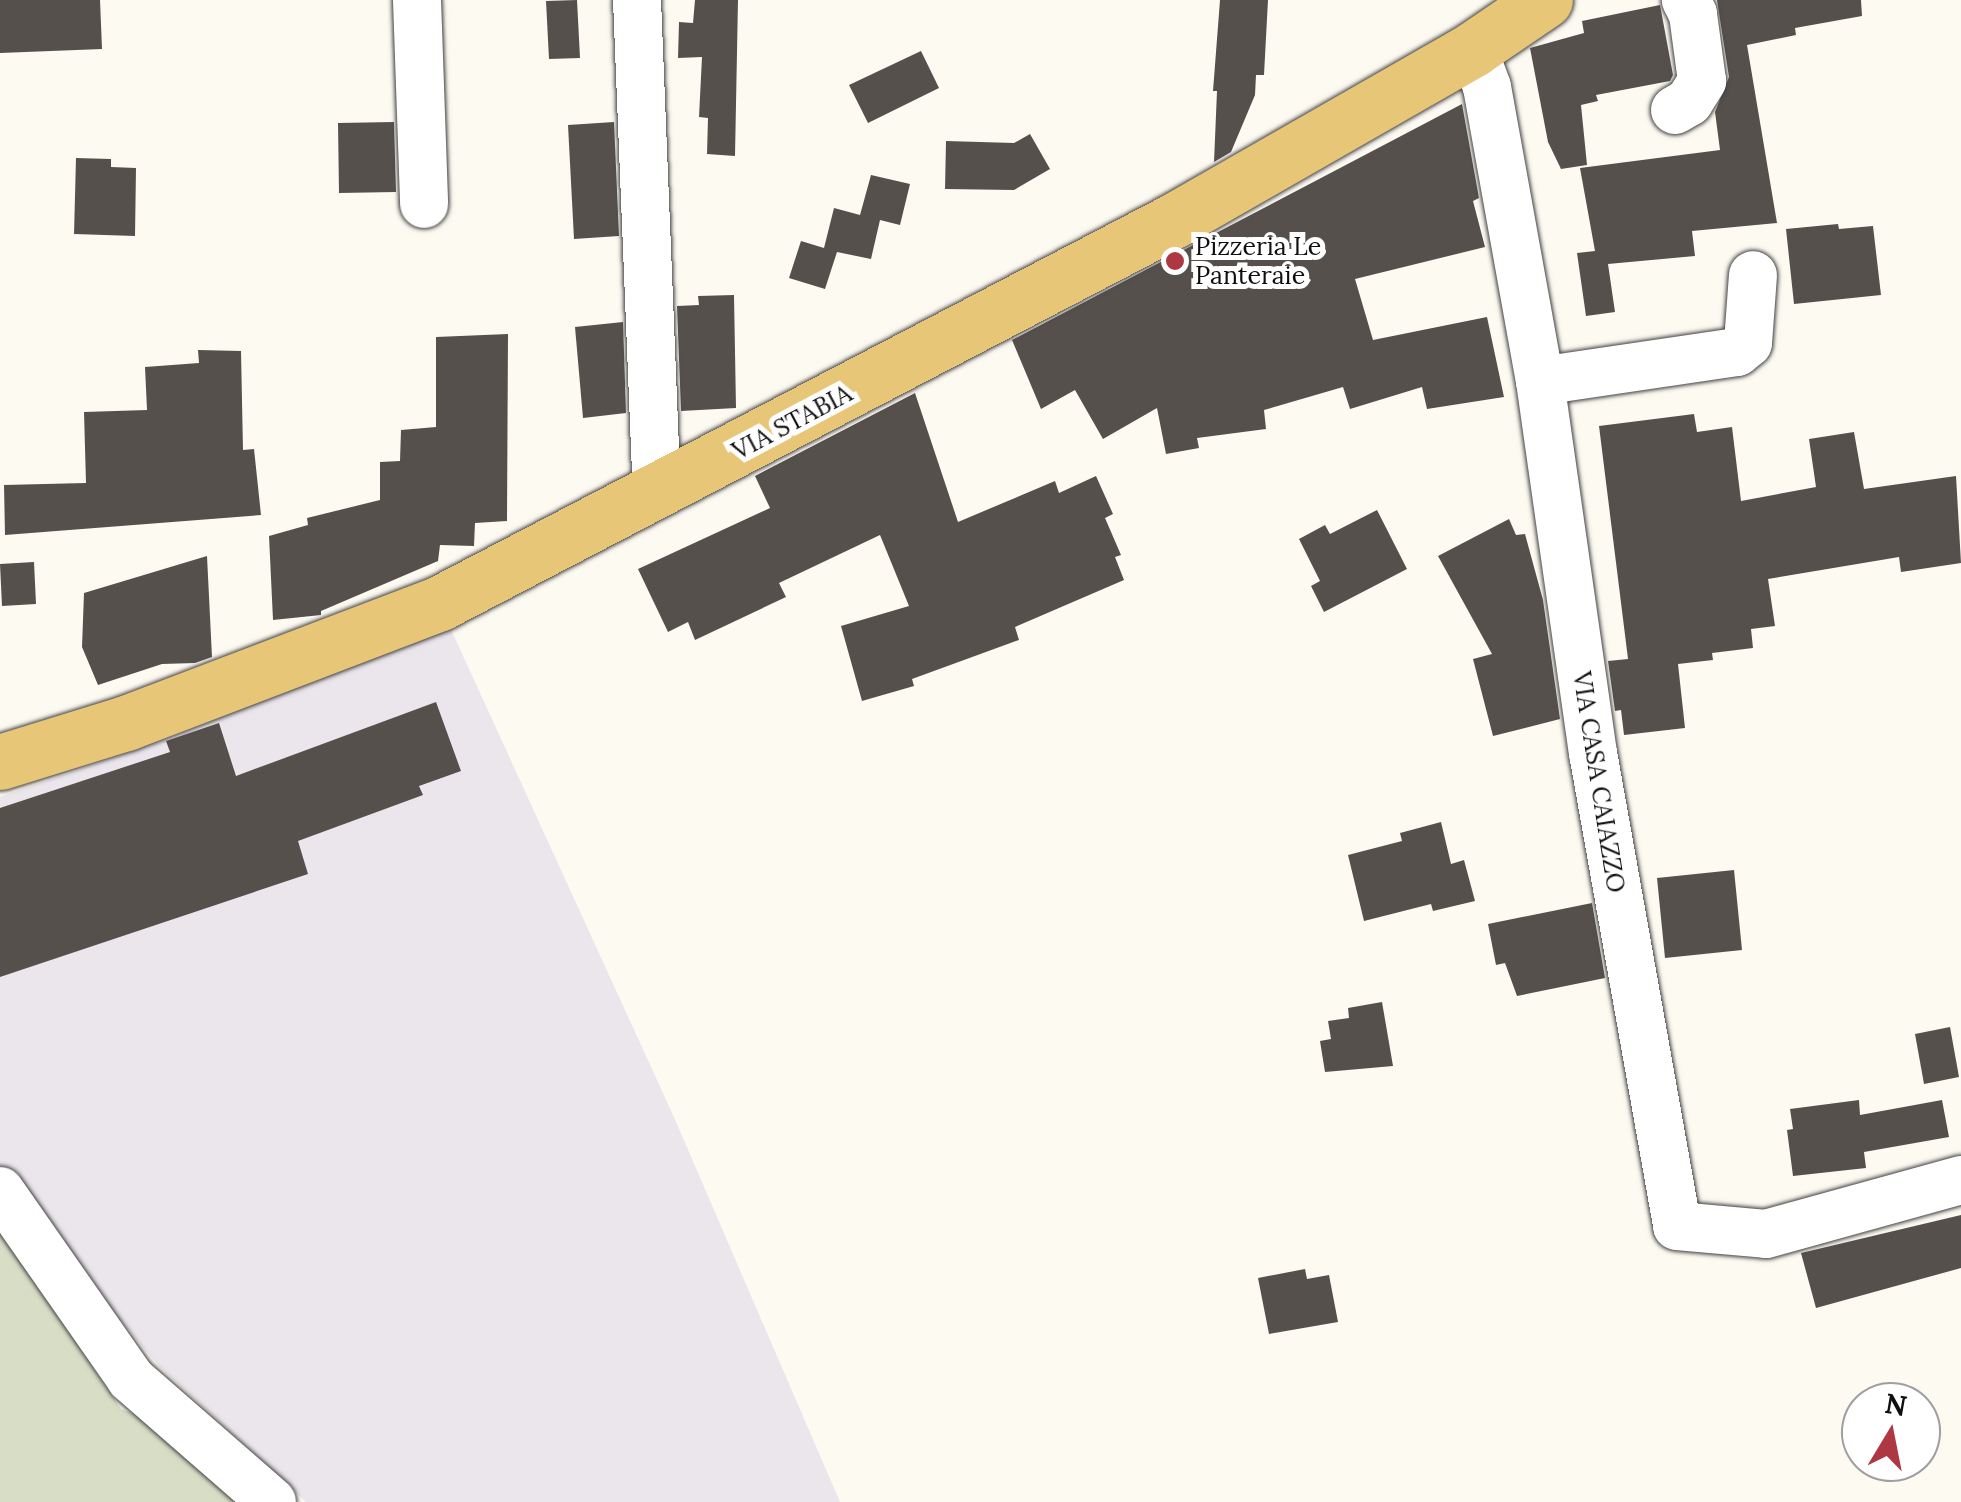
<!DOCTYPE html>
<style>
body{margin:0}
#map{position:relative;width:1961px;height:1502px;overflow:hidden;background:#fdfaf2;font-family:Lora,serif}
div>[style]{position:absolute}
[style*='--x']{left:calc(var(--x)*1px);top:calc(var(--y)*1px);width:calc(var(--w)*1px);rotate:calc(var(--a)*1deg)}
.industrial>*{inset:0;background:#ebe5ec}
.cemetery>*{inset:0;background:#d7dec5}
.building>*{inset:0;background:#56504d}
.roads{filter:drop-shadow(0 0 2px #424242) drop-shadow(0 0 2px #424242)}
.minor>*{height:48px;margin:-24px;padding:0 24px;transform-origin:24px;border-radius:24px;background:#fff}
.major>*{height:55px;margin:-27.5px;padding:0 27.5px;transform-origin:27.5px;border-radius:27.5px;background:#e8c678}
.dots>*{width:28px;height:28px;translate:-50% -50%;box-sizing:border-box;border:5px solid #fff;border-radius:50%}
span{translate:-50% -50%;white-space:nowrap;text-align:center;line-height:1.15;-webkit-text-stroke:10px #fff;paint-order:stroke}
.poi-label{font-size:25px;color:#0f0f0f}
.left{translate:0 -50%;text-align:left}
.street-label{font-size:25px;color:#0f0f0f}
.north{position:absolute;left:1841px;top:1382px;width:100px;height:100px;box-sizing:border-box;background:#fff;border:2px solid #9f9f9f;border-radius:50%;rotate:10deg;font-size:28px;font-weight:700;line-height:40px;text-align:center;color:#0f0f0f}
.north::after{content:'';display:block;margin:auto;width:35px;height:45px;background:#ae3744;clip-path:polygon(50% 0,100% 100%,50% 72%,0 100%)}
</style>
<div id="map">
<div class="industrial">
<i style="clip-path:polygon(448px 623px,673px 1115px,840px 1502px,306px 1502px,159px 1366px,0 1178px,0 797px,165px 740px)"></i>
</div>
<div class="cemetery">
<i style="clip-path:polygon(0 1229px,121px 1409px,193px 1436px,260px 1502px,0 1502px)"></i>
</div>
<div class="building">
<i style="clip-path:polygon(0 0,100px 0,102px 49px,0 53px)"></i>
<i style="clip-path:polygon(577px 0,580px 58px,549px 59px,546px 1px)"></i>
<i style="clip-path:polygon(695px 0,738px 0,735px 156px,707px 154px,708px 118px,699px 117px,702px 57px,678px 58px,679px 22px,693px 23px)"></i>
<i style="clip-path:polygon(1220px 0,1268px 0,1264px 75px,1256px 75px,1255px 95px,1231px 152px,1214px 162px,1217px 91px,1213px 91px)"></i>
<i style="clip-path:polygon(1717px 0,1861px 0,1862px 16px,1795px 28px,1796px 35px,1747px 45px,1777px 223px,1692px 231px,1695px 256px,1608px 264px,1615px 312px,1586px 316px,1577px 253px,1595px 251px,1580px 168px,1720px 150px,1715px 112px,1729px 77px)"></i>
<i style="clip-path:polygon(1660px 5px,1673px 75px,1670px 81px,1596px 95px,1598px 101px,1581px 105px,1587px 165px,1561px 169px,1548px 142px,1530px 48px,1584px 33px,1582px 21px)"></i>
<i style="clip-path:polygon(921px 51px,939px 88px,868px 123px,849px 85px)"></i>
<i style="clip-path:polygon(1462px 104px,1479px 198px,1473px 201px,1485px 247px,1355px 279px,1373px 340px,1487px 317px,1504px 397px,1427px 409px,1422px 387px,1350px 409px,1343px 387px,1264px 410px,1266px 429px,1197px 438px,1199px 448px,1166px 454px,1157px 408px,1103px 439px,1075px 390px,1041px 409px,1012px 340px)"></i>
<i style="clip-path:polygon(394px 122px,396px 192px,339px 193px,338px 123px)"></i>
<i style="clip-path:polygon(614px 122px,619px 236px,574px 239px,568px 125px)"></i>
<i style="clip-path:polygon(1030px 134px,1050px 169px,1014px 190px,945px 189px,946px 141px,1014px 143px)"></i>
<i style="clip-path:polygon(76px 158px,111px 159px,111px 167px,136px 168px,135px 236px,74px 234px)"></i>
<i style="clip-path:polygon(871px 175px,910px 184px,900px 225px,880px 220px,871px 259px,837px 252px,825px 289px,789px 278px,801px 241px,824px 248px,834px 208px,860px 215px)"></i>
<i style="clip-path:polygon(1838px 224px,1839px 229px,1873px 226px,1881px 295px,1794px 304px,1786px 229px)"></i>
<i style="clip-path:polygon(734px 295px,736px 408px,681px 411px,677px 306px,699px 305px,698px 296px)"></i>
<i style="clip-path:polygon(623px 322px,626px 413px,583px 418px,575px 327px)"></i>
<i style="clip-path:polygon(508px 334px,507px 521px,475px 523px,474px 546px,440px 545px,438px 561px,321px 611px,321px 615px,273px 620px,269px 536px,308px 525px,307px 518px,380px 500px,380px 462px,400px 461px,401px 430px,436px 427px,436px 337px)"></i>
<i style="clip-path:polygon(198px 350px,241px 351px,243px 450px,254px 449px,261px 515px,5px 535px,4px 485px,86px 483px,84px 412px,147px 410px,145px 367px,199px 363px)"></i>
<i style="clip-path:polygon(915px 393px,958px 522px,1055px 481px,1059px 493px,1096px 476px,1113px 514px,1105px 518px,1121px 555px,1115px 557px,1124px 580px,1015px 627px,1019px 640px,912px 679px,914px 686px,862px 701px,841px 626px,909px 606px,880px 535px,779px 583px,786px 597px,695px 640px,688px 622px,668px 632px,638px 569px,770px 508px,755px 476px)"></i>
<i style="clip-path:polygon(1694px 414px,1697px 432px,1732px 427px,1741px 501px,1816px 487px,1809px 439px,1854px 432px,1864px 489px,1956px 476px,1961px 563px,1901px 572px,1899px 557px,1768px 579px,1775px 626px,1751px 629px,1753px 648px,1712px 653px,1713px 660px,1678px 664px,1685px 728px,1624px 735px,1621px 710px,1615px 711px,1608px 661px,1628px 659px,1599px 426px)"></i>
<i style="clip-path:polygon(1377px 510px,1407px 569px,1324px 612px,1311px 586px,1320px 581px,1299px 539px,1325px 525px,1330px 534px)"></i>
<i style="clip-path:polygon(1509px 519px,1516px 535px,1525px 534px,1543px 600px,1560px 719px,1493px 736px,1473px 659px,1492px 654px,1438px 556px)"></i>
<i style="clip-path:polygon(207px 556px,212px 657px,195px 663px,162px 664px,98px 685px,82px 647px,84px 593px)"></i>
<i style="clip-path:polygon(34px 562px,36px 604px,2px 606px,0 564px)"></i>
<i style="clip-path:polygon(436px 702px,461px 771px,419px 786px,423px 795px,298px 841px,308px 874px,0 977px,0 808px,170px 752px,166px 741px,219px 723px,236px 776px)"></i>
<i style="clip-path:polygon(1441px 822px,1451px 864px,1464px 860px,1475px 901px,1433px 911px,1431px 904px,1364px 921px,1348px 855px,1402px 841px,1400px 833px)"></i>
<i style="clip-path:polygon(1734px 870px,1742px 950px,1665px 958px,1657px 878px)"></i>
<i style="clip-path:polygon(1592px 903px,1605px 978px,1517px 996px,1505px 963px,1496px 965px,1488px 924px)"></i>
<i style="clip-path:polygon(1382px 1002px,1393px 1066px,1325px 1072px,1320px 1041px,1331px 1039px,1328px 1021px,1349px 1018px,1348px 1008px)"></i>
<i style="clip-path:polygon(1950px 1027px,1959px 1077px,1924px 1084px,1915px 1034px)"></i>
<i style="clip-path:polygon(1859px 1100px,1860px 1115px,1942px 1100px,1949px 1137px,1864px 1152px,1866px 1168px,1793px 1176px,1787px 1130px,1793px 1129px,1790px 1109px)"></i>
<i style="clip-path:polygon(1961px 1215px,1961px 1268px,1816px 1308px,1801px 1253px)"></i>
<i style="clip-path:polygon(1305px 1269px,1307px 1279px,1329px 1275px,1338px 1322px,1269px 1334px,1258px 1278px)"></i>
</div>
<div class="roads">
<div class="minor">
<i style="--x:417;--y:0;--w:204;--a:88"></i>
<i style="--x:637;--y:0;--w:493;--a:87.7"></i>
<i style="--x:1473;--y:49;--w:40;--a:69.8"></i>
<i style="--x:1487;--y:87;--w:299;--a:79.8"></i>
<i style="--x:1540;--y:381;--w:376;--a:81.9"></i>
<i style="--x:1593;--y:753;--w:480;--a:79.9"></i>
<i style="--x:1677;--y:1226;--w:89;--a:5.1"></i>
<i style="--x:1766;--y:1234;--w:202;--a:-15.5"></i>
<i style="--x:1675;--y:110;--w:16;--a:-30"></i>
<i style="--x:1689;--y:102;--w:25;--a:-58"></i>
<i style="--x:1702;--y:81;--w:68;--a:-97.7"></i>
<i style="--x:1693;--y:14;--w:16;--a:-117"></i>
<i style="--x:1540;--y:381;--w:199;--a:-8.4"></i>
<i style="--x:1737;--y:352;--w:14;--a:-39"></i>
<i style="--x:1748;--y:343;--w:68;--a:-85.8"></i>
<i style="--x:0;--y:1191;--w:229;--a:55.1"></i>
<i style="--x:131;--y:1379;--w:187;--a:41.1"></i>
</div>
<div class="major">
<i style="--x:0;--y:762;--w:132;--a:-17.2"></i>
<i style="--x:126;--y:723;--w:336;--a:-20.9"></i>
<i style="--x:440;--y:603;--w:829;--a:-27.52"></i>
<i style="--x:1175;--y:220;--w:344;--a:-29.8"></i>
<i style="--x:1473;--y:49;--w:87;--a:-34.2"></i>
</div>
</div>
<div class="dots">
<i style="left:1175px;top:261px;background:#ae3744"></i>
</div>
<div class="poi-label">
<span class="left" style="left:1195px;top:261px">Pizzeria Le<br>Panteraie</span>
</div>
<div class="street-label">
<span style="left:792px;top:422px;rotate:-28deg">VIA STABIA</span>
<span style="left:1599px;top:782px;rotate:81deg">VIA CASA CAIAZZO</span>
</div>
<div class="north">N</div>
</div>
